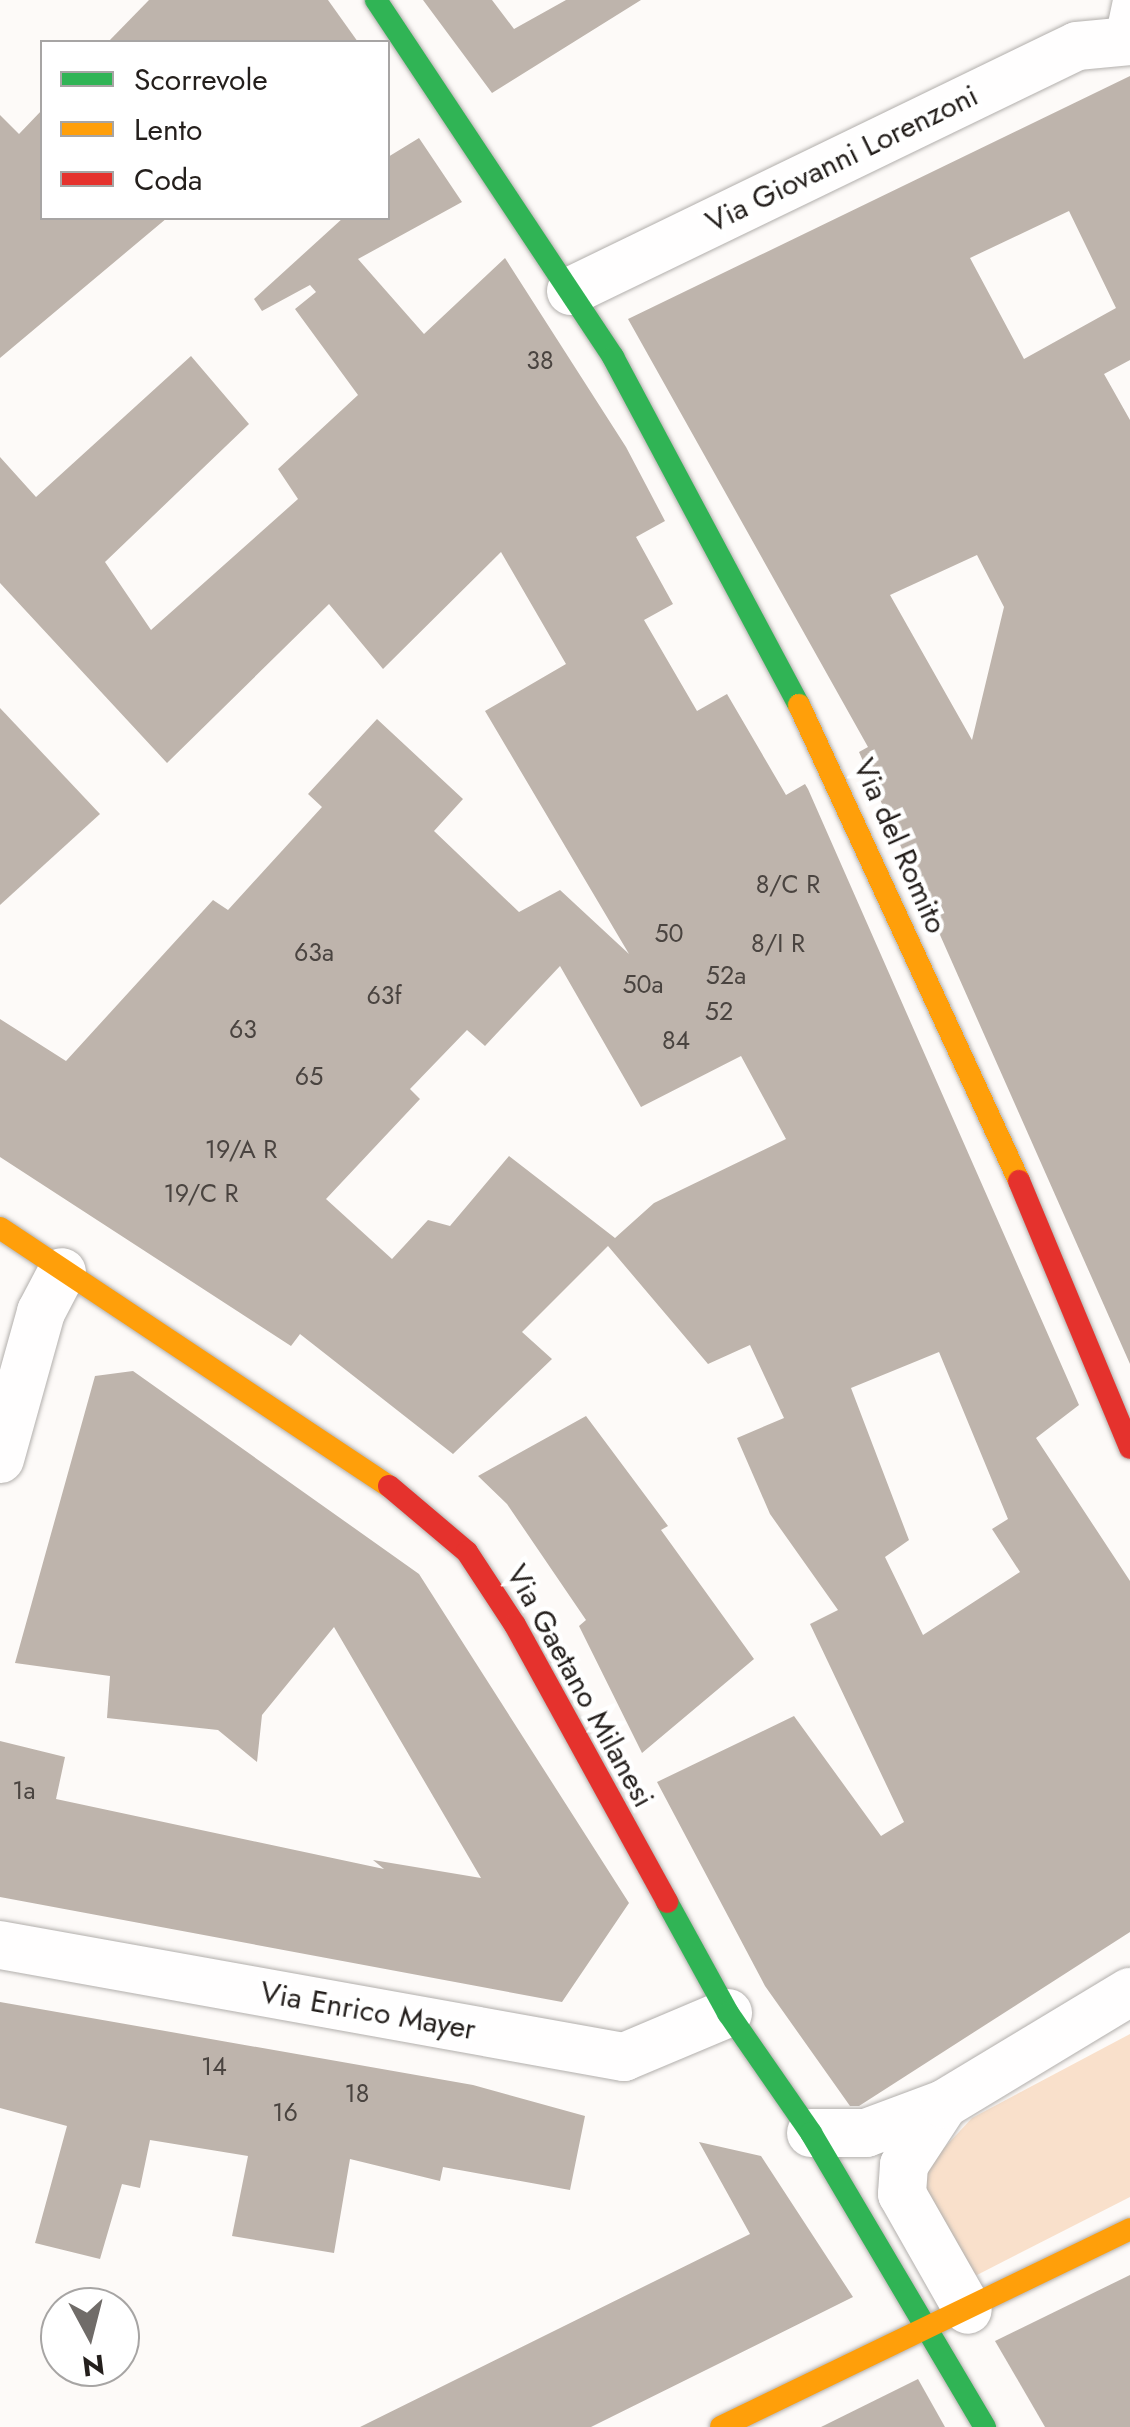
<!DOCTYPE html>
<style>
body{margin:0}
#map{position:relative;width:1130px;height:2427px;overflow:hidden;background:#fdfaf8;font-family:Jost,sans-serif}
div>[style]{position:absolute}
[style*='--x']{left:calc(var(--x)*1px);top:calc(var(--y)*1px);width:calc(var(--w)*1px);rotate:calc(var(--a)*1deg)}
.green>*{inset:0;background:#f9e0cb}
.building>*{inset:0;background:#beb4ac}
.roads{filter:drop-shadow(0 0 2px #b2afac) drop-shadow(0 0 2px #b2afac)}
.lane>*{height:22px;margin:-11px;padding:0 11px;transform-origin:11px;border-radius:11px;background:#fffefe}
.street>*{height:48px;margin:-24px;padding:0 24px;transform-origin:24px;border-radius:24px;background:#fffefe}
.fast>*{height:22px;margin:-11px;padding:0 11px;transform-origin:11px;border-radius:11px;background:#30b455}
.slow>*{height:22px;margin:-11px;padding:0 11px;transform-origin:11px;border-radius:11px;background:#ff9f0a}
.jam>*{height:22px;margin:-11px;padding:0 11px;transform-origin:11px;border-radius:11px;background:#e5322d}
span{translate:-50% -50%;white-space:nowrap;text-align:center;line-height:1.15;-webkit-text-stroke:9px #fff;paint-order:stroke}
.number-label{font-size:25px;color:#4a4440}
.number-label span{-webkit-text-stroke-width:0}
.street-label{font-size:30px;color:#241f1c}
.legend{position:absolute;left:40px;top:40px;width:350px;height:180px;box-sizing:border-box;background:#fff;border:2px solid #a7a5a4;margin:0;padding:12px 18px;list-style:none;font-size:30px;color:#241f1c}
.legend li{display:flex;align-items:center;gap:20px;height:50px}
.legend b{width:50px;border:2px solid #a7a5a4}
.north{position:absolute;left:40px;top:2287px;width:100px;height:100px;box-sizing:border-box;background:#fff;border:2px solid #a7a5a4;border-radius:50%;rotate:173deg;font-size:28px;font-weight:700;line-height:40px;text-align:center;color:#241f1c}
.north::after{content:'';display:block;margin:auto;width:35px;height:45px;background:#706c69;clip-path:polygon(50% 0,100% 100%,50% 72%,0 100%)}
</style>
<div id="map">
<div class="green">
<i style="clip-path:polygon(1130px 2034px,1130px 2197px,977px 2275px,965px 2272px,918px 2176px,972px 2118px)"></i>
</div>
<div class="building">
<i style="clip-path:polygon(149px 0,328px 0,358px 42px,108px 42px)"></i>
<i style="clip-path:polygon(423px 0,492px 0,514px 29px,566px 0,641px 0,492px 93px)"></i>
<i style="clip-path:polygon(evenodd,1130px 76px,1130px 360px,1104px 374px,1130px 420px,1130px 1364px,859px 752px,868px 747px,628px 319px,1130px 76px,1069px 211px,1116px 308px,1024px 359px,970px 258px,1069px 211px,1130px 76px,977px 555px,1004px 607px,972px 740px,890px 595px,977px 555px)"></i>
<i style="clip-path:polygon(42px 110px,42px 218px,167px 218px,0 358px,0 115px,19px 134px)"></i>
<i style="clip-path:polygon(evenodd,419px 138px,462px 202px,358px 259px,424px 334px,505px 258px,626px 447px,665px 521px,636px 537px,673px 604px,644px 620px,697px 711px,727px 694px,786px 795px,805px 784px,808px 789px,1079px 1405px,1036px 1438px,1130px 1581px,1130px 1932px,859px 2106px,850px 2106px,765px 1986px,657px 1782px,794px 1716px,881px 1836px,904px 1822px,810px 1624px,838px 1610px,770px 1514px,737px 1438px,784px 1418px,750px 1345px,708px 1364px,608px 1246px,522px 1332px,552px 1359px,453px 1454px,300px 1334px,291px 1346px,0 1157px,0 1019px,66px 1061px,213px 900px,228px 910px,322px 807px,308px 794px,377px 719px,463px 799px,434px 831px,519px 912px,560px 890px,629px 954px,485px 711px,566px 664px,501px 552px,383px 669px,329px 604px,167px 763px,0 583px,0 457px,36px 497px,191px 356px,249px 424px,105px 562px,151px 630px,298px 499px,278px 469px,358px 395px,295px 309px,316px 292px,310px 285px,262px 311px,254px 299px,343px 218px,388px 218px,388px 157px,419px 138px,560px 966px,641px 1107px,741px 1056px,786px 1139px,654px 1203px,615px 1238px,509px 1156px,450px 1226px,428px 1220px,392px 1259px,326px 1199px,420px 1099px,410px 1089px,467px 1030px,485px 1046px,560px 966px,419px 138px,939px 1352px,1008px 1519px,992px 1529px,1020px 1572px,923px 1635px,885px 1557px,909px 1540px,851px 1388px,939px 1352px)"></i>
<i style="clip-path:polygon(0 708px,100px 814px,0 905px)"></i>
<i style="clip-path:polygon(133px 1371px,419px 1574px,629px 1903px,562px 2002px,0 1897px,0 1741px,65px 1757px,56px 1799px,384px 1869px,373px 1860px,481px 1878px,334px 1627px,262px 1715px,257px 1762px,218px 1730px,107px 1718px,110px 1676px,15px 1663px,95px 1376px)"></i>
<i style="clip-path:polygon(586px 1416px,668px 1526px,661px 1530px,754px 1659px,642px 1753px,579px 1626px,586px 1620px,507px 1504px,478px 1476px)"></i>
<i style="clip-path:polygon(0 2002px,473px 2085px,585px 2116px,570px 2190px,443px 2167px,440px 2181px,350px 2159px,334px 2253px,232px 2236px,248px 2156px,150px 2140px,140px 2188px,122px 2184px,100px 2259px,35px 2243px,67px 2126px,0 2108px)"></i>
<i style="clip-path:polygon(699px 2142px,761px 2156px,853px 2297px,591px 2427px,360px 2427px,750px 2234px)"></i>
<i style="clip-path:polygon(1130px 2275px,1130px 2427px,1045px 2427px,995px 2341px)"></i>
<i style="clip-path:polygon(918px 2379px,945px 2427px,821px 2427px)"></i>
</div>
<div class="roads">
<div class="lane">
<i style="--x:1116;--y:38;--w:39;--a:-78"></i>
</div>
<div class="street">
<i style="--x:571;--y:291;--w:562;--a:-25.84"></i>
<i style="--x:1077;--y:46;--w:53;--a:-5.4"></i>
<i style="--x:0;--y:1459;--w:153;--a:-74.4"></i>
<i style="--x:41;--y:1312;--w:45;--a:-62.3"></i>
<i style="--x:0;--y:1945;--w:634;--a:10.18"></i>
<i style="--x:624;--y:2057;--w:113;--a:-22.9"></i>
<i style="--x:944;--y:2104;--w:73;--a:123.3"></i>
<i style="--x:904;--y:2165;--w:29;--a:94"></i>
<i style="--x:902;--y:2194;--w:133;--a:60.4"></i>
<i style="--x:811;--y:2133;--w:55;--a:0"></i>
<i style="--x:866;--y:2133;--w:83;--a:-20.4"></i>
<i style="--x:944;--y:2104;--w:217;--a:-31.1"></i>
</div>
<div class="fast">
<i style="--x:376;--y:0;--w:429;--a:56.4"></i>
<i style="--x:613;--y:357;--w:395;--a:61.9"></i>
<i style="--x:667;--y:1902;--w:127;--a:61.2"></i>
<i style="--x:728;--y:2013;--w:146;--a:55.3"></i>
<i style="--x:811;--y:2133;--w:342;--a:59.4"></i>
</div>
<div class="slow">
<i style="--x:799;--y:705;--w:524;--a:65.19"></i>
<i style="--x:0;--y:1228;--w:467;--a:33.6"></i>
<i style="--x:721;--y:2427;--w:454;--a:-25.8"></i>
</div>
<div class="jam">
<i style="--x:1019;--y:1181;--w:289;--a:67.4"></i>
<i style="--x:389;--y:1486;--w:102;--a:40.2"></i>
<i style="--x:467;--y:1552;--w:87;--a:56.7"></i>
<i style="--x:515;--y:1625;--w:316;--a:61.2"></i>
</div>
</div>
<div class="number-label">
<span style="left:540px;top:360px">38</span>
<span style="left:788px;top:884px">8/C R</span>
<span style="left:669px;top:933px">50</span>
<span style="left:778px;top:943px">8/I R</span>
<span style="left:314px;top:952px">63a</span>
<span style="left:726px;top:975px">52a</span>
<span style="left:643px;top:984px">50a</span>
<span style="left:384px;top:995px">63f</span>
<span style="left:719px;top:1011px">52</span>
<span style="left:243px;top:1029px">63</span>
<span style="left:676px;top:1040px">84</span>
<span style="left:309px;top:1076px">65</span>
<span style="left:241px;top:1149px">19/A R</span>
<span style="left:201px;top:1193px">19/C R</span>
<span style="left:24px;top:1790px">1a</span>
<span style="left:214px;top:2066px">14</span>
<span style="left:357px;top:2093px">18</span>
<span style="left:285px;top:2112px">16</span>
</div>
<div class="street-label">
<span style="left:842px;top:159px;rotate:-26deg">Via Giovanni Lorenzoni</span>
<span style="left:900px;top:846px;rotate:66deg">Via del Romito</span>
<span style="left:580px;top:1686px;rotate:61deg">Via Gaetano Milanesi</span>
<span style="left:368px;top:2011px;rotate:10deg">Via Enrico Mayer</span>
</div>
<ul class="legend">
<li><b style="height:12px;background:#30b455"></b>Scorrevole</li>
<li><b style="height:12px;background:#ff9f0a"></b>Lento</li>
<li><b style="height:12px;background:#e5322d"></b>Coda</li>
</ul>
<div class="north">N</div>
</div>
